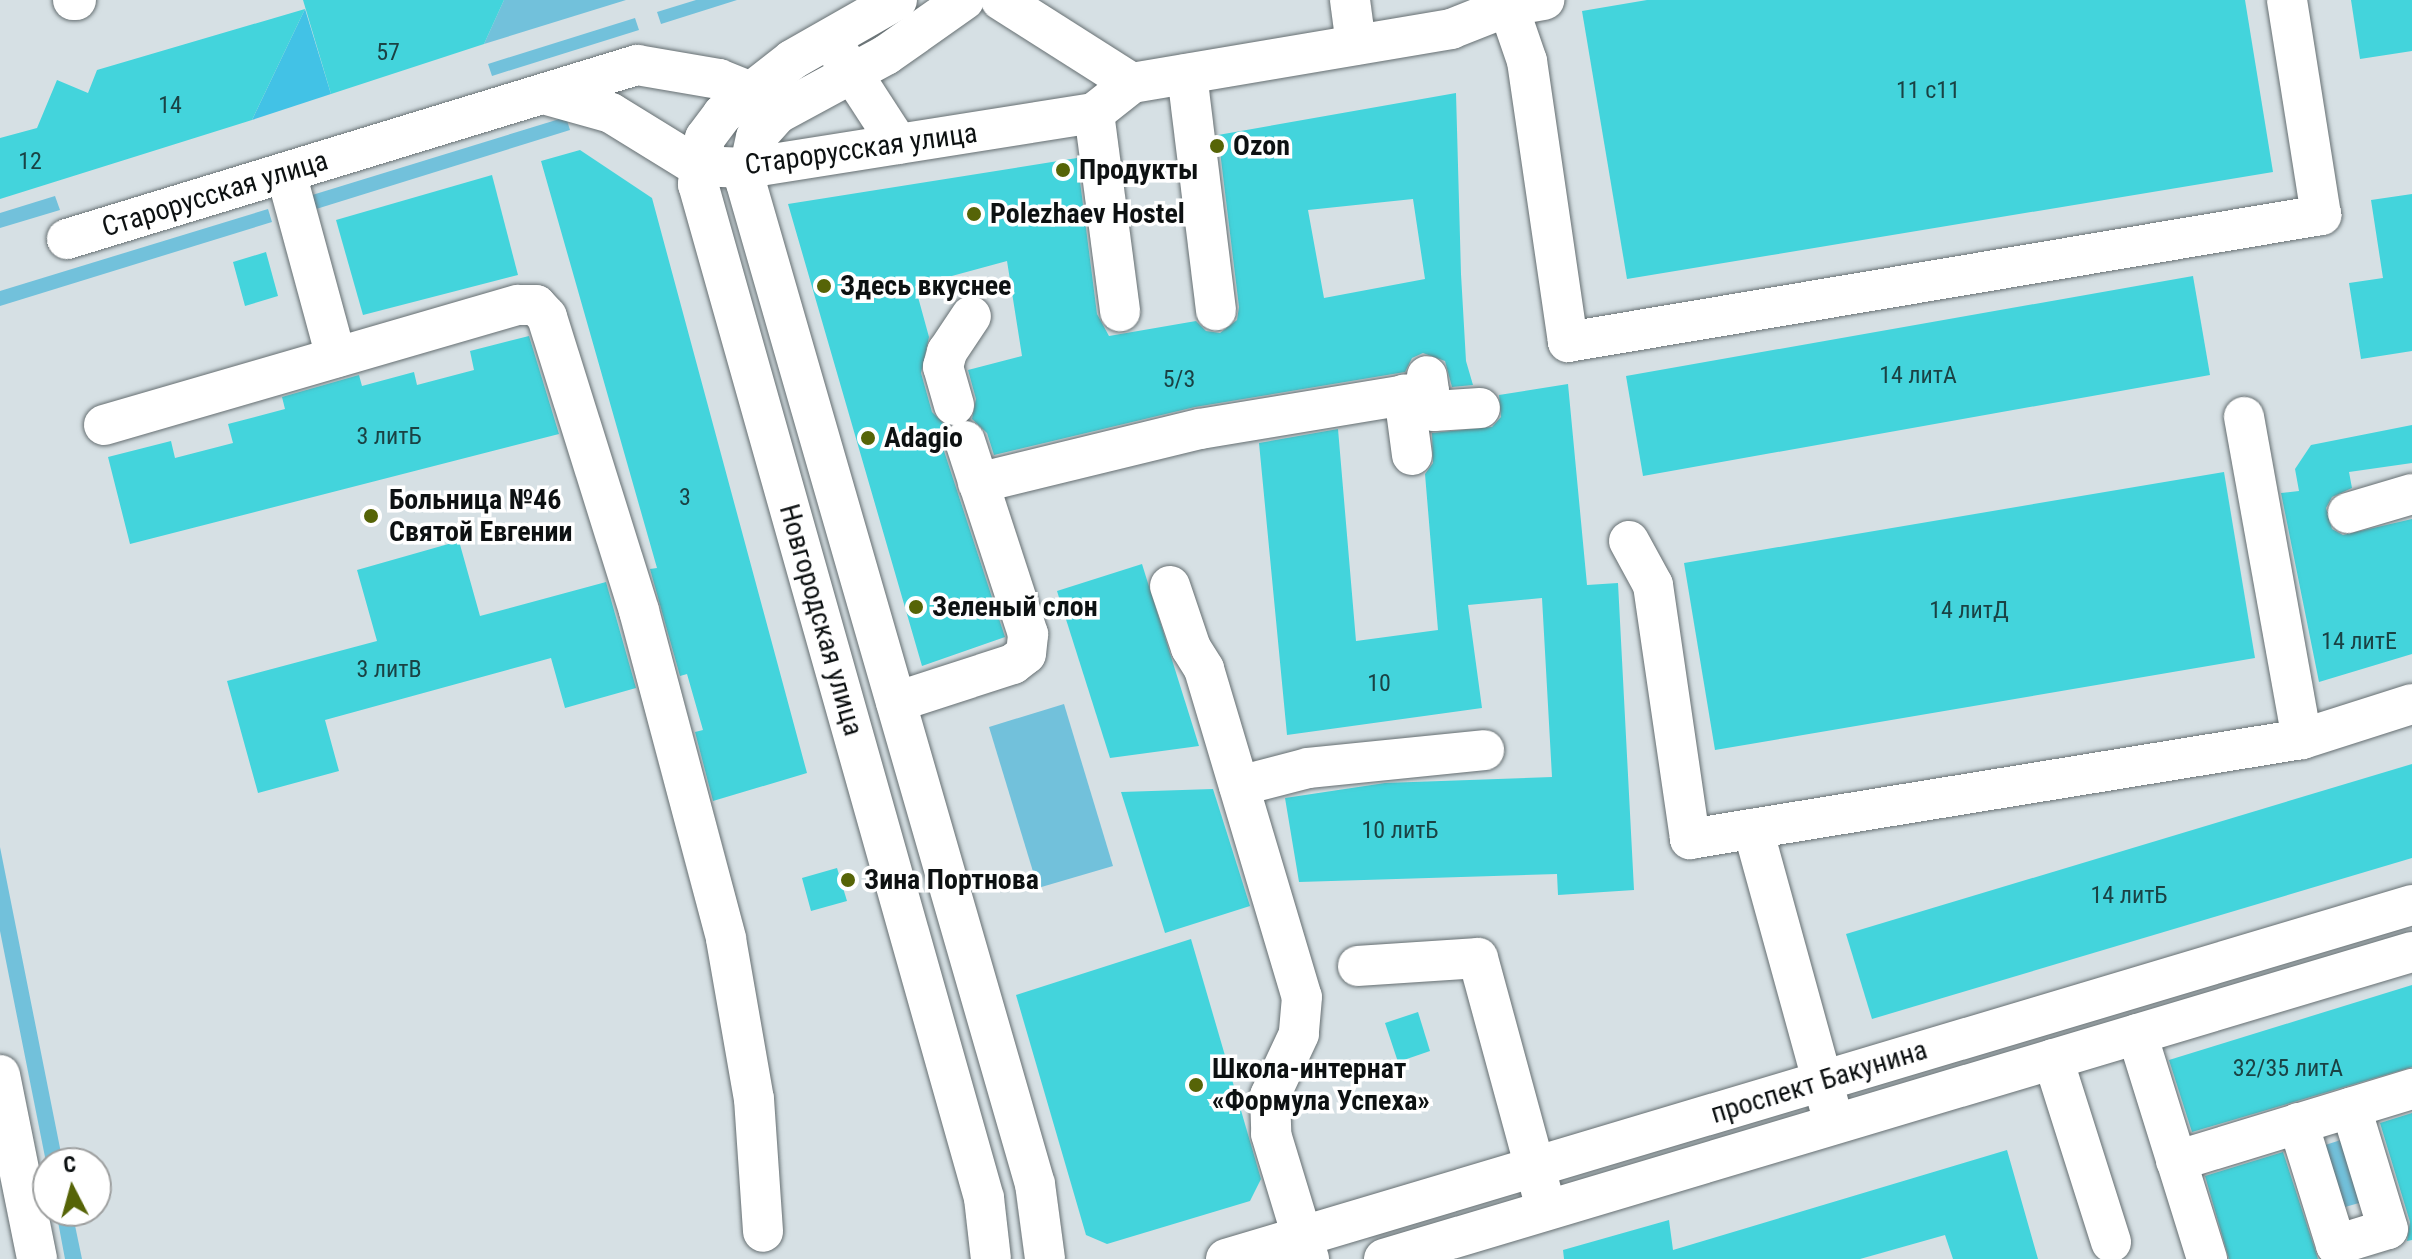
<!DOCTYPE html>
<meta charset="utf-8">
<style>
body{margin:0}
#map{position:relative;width:2412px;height:1259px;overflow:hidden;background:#d6e0e4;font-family:"Roboto Condensed",sans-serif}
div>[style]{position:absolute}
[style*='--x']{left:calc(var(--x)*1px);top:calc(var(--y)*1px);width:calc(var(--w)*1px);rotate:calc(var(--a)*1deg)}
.green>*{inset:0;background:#72c1db}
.forest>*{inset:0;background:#42c2e6}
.building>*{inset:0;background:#43d4dc}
.roads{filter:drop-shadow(0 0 2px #666f72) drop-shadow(0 0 2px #666f72)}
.minor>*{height:40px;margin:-20px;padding:0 20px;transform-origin:20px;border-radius:20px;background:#fff}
.dots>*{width:22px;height:22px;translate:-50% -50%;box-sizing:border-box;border:4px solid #fff;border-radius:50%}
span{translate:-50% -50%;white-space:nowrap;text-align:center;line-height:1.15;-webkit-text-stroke:7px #fff;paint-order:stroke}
.number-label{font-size:24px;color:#1a4244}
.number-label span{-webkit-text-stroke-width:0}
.poi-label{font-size:28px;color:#0d1112;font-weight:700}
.left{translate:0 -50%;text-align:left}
.street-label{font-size:28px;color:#0d1112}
.north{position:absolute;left:32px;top:1147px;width:80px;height:80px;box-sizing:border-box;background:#fff;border:2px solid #9ea0a0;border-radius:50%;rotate:354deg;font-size:22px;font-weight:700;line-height:32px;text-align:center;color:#0d1112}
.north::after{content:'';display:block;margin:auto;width:28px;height:36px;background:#566407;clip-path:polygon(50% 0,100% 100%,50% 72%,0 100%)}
</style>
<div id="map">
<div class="green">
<i style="clip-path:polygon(504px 0,626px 0,484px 44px)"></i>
<i style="clip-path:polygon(696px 0,737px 0,661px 24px,657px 12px)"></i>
<i style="clip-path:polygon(635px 18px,639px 30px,492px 76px,488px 64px)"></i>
<i style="clip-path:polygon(566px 117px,570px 130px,313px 210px,309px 196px)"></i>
<i style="clip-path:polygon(55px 196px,60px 210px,0 228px,0 213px)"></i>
<i style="clip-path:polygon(268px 209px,272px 222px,0 306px,0 291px)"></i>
<i style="clip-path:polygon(1064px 704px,1113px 866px,1038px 888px,989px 727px)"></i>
<i style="clip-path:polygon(0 847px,63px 1163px,48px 1163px,48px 1172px,0 931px)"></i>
<i style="clip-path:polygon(2347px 1138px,2366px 1201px,2338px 1209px,2319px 1147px)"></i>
<i style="clip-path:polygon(56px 1211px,72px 1211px,82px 1259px,65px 1259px)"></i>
</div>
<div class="forest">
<i style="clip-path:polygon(305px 9px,331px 94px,252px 120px)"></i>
</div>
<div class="building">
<i style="clip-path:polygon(303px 0,504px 0,484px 44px,331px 94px)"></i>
<i style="clip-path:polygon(1647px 0,2245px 0,2273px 172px,1627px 279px,1582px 11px)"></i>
<i style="clip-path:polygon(2351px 0,2412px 0,2412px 51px,2360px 59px)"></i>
<i style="clip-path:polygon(305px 9px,252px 120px,0 199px,0 138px,37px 128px,57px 80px,88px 93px,97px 70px)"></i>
<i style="clip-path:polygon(evenodd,1456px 93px,1461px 274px,1466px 361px,1473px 385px,1452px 387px,1445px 361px,1423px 353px,1412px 358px,1405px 372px,1195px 407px,994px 455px,987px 433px,972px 419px,976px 399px,968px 370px,1022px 356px,1007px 261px,915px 286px,929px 337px,921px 373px,932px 412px,947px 427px,943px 448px,1005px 637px,922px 666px,788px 204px,1077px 158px,1097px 314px,1109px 336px,1196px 321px,1206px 331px,1220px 333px,1237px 320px,1239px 307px,1218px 135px,1456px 93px,1413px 199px,1425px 279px,1324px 298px,1308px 210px,1413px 199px)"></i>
<i style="clip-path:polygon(580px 150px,652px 198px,807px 773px,713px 801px,695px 732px,703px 730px,687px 674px,680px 676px,650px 569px,657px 568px,541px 161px)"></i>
<i style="clip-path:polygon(492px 175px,518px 275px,363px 315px,336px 220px)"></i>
<i style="clip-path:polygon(2412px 194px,2412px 351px,2361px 359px,2349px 283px,2383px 278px,2371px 200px)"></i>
<i style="clip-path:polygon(266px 252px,278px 296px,245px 306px,233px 262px)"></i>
<i style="clip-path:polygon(2193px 276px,2210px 375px,1643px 476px,1626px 376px)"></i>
<i style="clip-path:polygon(529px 336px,559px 434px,130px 544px,108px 457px,171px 441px,175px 458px,233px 443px,228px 424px,285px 409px,282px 397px,359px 375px,362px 386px,414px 372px,417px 385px,474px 370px,470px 351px)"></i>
<i style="clip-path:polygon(1568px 384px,1587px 585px,1618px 583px,1634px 890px,1558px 895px,1557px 874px,1299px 882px,1285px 798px,1385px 783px,1552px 777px,1542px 598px,1468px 605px,1482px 708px,1287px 735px,1259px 443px,1338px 429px,1356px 641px,1438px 630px,1425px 474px,1433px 463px,1432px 433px,1492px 427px,1501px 417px,1499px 395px)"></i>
<i style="clip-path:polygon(2412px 425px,2412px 463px,2349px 472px,2352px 488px,2332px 497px,2326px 508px,2332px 529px,2343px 535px,2412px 519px,2412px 654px,2319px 682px,2281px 493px,2299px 491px,2295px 469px,2311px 445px)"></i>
<i style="clip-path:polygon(2224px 472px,2255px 658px,1715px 750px,1684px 563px)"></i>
<i style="clip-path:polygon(459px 541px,480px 616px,606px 582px,636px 688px,565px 708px,551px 658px,325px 720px,339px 771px,258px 793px,227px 681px,377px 641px,357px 570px)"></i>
<i style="clip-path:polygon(1142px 564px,1199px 746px,1110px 758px,1057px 591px)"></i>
<i style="clip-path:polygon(2412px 764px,2412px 858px,1872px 1019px,1846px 934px)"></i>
<i style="clip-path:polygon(1213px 789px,1250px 906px,1165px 933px,1121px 792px)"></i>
<i style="clip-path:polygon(837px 868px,847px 901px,811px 911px,802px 878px)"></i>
<i style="clip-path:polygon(1191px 939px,1261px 1179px,1250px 1201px,1107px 1244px,1086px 1235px,1016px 995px)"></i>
<i style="clip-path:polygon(2412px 985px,2412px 1067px,2192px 1132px,2169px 1060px)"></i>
<i style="clip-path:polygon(1418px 1012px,1430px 1051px,1398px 1062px,1385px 1023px)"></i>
<i style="clip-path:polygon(2412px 1113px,2412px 1240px,2407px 1241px,2410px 1222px,2380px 1123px)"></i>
<i style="clip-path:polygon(2007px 1150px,2038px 1259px,1953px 1259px,1945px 1235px,1860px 1259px,1564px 1259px,1563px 1250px,1669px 1220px,1673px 1250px)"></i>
<i style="clip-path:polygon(2283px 1152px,2318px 1259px,2229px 1259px,2205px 1176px)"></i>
</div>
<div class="roads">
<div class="minor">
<i style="--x:73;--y:0;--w:3;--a:0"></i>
<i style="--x:897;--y:0;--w:121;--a:150.3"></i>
<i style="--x:792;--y:60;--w:88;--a:142"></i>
<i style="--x:723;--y:114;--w:30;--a:127"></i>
<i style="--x:705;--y:138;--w:47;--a:98.7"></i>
<i style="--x:698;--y:184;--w:1054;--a:74.25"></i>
<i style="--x:984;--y:1198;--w:61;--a:83.5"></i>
<i style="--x:964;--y:0;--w:95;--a:144.8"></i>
<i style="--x:886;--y:55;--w:124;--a:151.6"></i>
<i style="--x:777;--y:114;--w:31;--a:132"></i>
<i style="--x:756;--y:137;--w:47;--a:102.3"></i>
<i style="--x:746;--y:183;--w:1042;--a:73.9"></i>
<i style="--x:1035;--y:1184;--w:76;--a:82.4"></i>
<i style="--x:1001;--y:0;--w:155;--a:32.4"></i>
<i style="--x:1350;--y:0;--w:45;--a:82.4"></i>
<i style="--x:1506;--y:0;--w:65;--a:71"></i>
<i style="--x:1527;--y:61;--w:284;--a:81.7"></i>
<i style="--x:1568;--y:342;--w:764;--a:-9.57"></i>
<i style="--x:2321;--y:215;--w:218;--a:-99"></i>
<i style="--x:837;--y:50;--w:112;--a:57"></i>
<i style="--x:1187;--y:74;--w:238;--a:83"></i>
<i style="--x:547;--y:95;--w:66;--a:15.7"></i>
<i style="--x:611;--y:113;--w:101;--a:31.6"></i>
<i style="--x:697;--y:166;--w:50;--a:2.3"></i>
<i style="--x:747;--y:168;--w:351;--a:-9"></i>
<i style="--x:1094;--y:113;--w:48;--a:-38.3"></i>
<i style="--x:1132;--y:83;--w:324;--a:-9.6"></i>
<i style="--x:1451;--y:29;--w:62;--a:-21.6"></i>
<i style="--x:1509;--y:6;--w:36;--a:-10"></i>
<i style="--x:1094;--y:113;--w:200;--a:82.5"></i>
<i style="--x:286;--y:173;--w:191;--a:74.8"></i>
<i style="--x:67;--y:239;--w:596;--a:-16.98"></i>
<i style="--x:637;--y:65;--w:83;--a:9.7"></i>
<i style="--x:719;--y:79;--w:32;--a:22"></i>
<i style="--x:749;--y:91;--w:24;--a:42"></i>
<i style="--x:954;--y:405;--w:40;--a:-106"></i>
<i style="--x:943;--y:367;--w:16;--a:-75"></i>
<i style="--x:947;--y:352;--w:43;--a:-56.3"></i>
<i style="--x:2244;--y:417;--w:327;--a:79.8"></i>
<i style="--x:104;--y:425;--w:431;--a:-16.2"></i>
<i style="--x:518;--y:305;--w:18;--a:0"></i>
<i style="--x:536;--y:305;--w:16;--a:47"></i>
<i style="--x:547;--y:317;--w:308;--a:72.6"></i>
<i style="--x:639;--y:611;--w:339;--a:75.1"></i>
<i style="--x:726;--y:939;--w:162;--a:80.1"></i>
<i style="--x:754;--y:1099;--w:133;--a:86.1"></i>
<i style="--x:1412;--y:455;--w:61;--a:-97.6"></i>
<i style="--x:1404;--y:395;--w:34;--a:28"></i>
<i style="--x:1434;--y:411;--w:46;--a:-3.7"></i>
<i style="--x:978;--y:483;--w:228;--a:-13.7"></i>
<i style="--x:1200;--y:429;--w:232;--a:-9.4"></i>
<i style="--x:1429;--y:391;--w:15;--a:-98"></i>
<i style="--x:2348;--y:513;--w:67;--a:-16.5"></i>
<i style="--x:1629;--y:541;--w:50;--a:61.4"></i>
<i style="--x:1653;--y:585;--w:257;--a:81.7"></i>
<i style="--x:1690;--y:839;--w:620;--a:-9.28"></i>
<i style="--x:2302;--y:739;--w:115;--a:-17.7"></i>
<i style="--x:1170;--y:586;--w:65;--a:71.3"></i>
<i style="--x:1191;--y:648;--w:25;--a:58"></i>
<i style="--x:1204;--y:669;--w:342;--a:73.4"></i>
<i style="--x:1302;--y:997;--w:37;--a:95"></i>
<i style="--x:1299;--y:1034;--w:68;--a:115.1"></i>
<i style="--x:1270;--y:1096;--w:38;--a:88"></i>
<i style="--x:1271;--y:1134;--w:131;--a:73.1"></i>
<i style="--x:896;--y:702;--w:123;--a:-18"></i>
<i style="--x:1013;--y:664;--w:16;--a:-38"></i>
<i style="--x:1026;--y:654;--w:20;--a:-84"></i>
<i style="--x:1028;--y:634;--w:203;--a:-108.1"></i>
<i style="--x:1239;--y:786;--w:71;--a:-14.6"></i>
<i style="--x:1308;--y:768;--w:177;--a:-5.8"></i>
<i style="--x:1753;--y:829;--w:286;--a:74.6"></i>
<i style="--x:1358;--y:966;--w:120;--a:-3.8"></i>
<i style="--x:1478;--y:958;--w:244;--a:74.8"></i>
<i style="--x:2137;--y:1034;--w:236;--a:72.7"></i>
<i style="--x:2053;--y:1059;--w:192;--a:72.4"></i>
<i style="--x:0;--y:1075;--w:188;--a:78.6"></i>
<i style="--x:2298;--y:1123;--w:128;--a:72.7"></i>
<i style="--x:2336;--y:1245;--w:54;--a:-17.1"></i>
<i style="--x:2388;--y:1229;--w:127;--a:-107"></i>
<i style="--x:2176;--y:1161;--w:247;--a:-17"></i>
<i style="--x:1226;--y:1259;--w:1238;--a:-16.62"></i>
<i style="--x:1384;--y:1259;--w:1073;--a:-16.63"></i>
</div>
</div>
<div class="dots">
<i style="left:1217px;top:146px;background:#566407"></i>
<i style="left:1063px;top:170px;background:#566407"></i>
<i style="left:974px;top:214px;background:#566407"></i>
<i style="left:824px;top:286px;background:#566407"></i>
<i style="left:868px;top:438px;background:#566407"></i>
<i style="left:371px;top:516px;background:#566407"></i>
<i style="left:916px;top:607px;background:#566407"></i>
<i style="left:848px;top:880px;background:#566407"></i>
<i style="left:1196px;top:1085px;background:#566407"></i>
</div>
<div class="number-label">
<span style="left:388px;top:53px">57</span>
<span style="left:1928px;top:91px">11 с11</span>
<span style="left:170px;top:106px">14</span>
<span style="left:30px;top:162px">12</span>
<span style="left:1918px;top:376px">14 литА</span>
<span style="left:1179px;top:380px">5/3</span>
<span style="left:389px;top:437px">3 литБ</span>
<span style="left:685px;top:498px">3</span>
<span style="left:1969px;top:611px">14 литД</span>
<span style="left:2359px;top:642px">14 литЕ</span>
<span style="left:389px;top:670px">3 литВ</span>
<span style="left:1379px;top:684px">10</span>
<span style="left:1400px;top:831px">10 литБ</span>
<span style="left:2129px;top:896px">14 литБ</span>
<span style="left:2288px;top:1069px">32/35 литА</span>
</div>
<div class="poi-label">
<span class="left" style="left:1233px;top:146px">Ozon</span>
<span class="left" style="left:1079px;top:170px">Продукты</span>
<span class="left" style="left:990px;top:214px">Polezhaev Hostel</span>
<span class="left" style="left:840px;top:286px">Здесь вкуснее</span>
<span class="left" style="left:884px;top:438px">Adagio</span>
<span class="left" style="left:389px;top:516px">Больница №46<br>Святой Евгении</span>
<span class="left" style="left:932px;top:607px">Зеленый слон</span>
<span class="left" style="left:864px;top:880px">Зина Портнова</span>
<span class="left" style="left:1212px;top:1085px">Школа-интернат<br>«Формула Успеха»</span>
</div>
<div class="street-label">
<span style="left:861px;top:149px;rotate:-8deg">Старорусская улица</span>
<span style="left:215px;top:194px;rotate:-17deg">Старорусская улица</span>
<span style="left:821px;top:620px;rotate:74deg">Новгородская улица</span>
<span style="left:1819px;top:1082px;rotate:-17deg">проспект Бакунина</span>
</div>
<div class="north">С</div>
</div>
